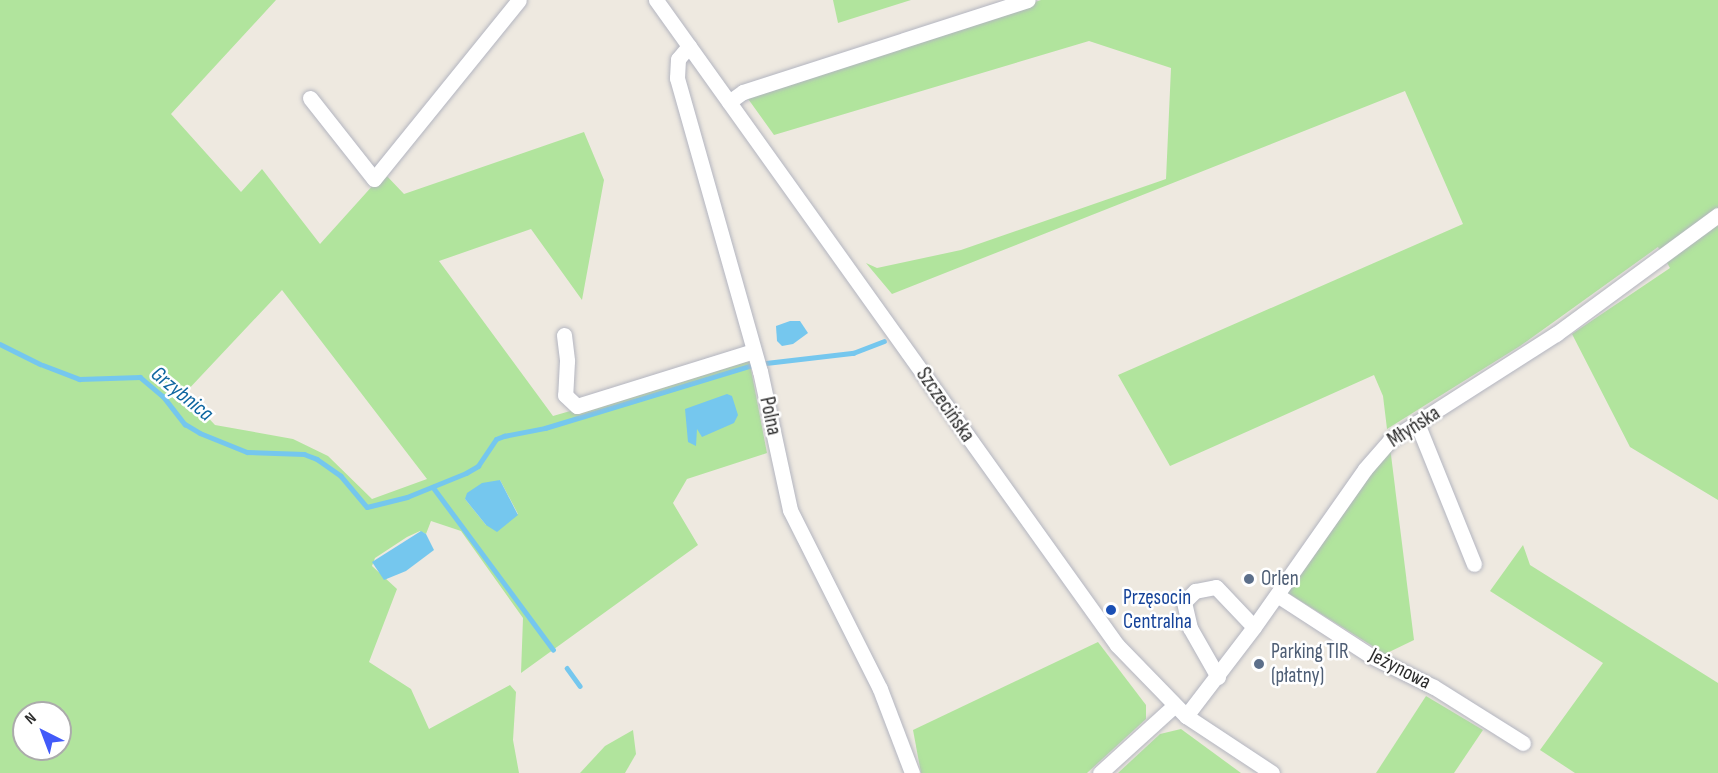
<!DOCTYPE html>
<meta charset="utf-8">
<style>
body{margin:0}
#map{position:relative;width:1718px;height:773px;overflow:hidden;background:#eee9e0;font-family:"Sofia Sans Condensed",sans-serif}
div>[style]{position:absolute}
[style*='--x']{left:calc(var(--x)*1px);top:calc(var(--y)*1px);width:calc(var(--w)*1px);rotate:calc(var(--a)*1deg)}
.green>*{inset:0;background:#b1e49d}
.water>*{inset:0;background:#75c7ee}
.stream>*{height:4.5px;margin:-2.25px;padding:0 2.25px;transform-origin:2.25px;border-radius:2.25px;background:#75c7ee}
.roads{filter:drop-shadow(0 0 2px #b3b5c0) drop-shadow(0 0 2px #b3b5c0)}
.minor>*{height:15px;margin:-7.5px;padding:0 7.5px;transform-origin:7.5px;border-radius:7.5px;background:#fff}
.dots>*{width:16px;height:16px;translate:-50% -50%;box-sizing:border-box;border:3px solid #fff;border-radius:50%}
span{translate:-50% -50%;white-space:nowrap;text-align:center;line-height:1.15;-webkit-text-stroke:5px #fff;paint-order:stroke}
.street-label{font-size:21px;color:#2d2d2d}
.service-label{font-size:21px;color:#4e5e75}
.left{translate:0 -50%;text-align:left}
.transit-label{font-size:21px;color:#164399}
.water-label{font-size:22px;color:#0e66a0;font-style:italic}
.north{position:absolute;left:12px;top:701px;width:60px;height:60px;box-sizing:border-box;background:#fff;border:2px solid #ababab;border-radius:50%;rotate:318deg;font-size:16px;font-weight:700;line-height:24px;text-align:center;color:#2d2d2d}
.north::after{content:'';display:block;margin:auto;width:21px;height:27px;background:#425af9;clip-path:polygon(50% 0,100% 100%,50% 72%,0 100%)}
</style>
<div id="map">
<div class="green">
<i style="clip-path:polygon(evenodd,0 0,276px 0,171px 114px,241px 192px,262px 169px,320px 244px,384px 173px,404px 194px,584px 132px,604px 180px,582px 300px,531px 229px,439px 261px,553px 416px,749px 359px,767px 453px,687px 479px,673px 503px,698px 545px,521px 673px,523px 618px,461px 531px,431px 521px,426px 534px,420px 531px,407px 537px,375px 558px,372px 566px,397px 589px,369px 662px,411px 689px,429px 729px,510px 685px,516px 692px,513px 740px,519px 773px,0 773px,0 0,282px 290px,427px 479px,372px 499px,328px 456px,293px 439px,215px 425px,185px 393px,282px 290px,0 0,500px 480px,518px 514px,486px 525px,465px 499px,500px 480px,0 0,24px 713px,60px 713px,60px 749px,24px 749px,24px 713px)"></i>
<i style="clip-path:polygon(833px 0,911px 0,838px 23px)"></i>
<i style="clip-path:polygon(1041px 0,1718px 0,1718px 500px,1630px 447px,1572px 334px,1670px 268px,1658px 247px,1520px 346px,1387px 429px,1383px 396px,1374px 375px,1170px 466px,1118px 375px,1463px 224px,1405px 91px,892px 294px,866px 263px,877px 268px,961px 250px,1166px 179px,1171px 68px,1089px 41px,774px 135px,746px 96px)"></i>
<i style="clip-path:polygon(1390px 447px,1414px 640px,1385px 654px,1288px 593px)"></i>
<i style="clip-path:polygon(1523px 545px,1530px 565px,1718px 683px,1718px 773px,1575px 773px,1540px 750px,1603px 663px,1490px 591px)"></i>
<i style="clip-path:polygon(1098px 642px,1146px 705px,1146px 719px,1087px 773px,921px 773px,913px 730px)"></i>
<i style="clip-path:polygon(1426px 696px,1483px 730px,1454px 773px,1376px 773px)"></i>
<i style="clip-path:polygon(1181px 729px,1241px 773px,1118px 773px,1160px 734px)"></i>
<i style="clip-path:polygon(633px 730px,636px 754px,625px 773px,580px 773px,605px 746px)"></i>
</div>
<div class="water">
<i style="clip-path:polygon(790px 321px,800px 321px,808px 333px,793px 344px,782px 346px,777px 341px,776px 326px)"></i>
<i style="clip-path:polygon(727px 394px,732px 396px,738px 415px,734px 423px,702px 437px,697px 429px,696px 446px,688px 442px,685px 409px)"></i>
<i style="clip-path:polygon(500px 480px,518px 515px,497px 532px,486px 525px,465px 499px,467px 493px,482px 483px)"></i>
<i style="clip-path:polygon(421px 531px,426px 534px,434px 550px,406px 571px,384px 580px,372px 562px)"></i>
</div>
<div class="stream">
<i style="--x:0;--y:344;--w:45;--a:26.6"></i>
<i style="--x:766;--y:363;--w:88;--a:-6.6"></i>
<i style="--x:853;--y:353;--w:33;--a:-21"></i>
<i style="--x:43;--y:365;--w:39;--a:21"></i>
<i style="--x:79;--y:379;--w:61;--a:-1.9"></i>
<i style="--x:140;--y:377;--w:30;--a:40"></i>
<i style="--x:163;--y:396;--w:36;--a:52"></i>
<i style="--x:185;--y:424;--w:17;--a:31"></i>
<i style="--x:200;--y:433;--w:51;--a:22"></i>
<i style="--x:247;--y:452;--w:57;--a:2"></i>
<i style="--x:304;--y:454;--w:14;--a:21"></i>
<i style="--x:317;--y:459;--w:29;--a:35"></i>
<i style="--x:341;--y:476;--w:40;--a:50"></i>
<i style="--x:367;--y:507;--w:41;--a:-14"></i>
<i style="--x:407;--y:497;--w:64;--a:-22.1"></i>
<i style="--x:466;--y:473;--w:14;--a:-30"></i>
<i style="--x:478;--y:466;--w:32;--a:-56"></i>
<i style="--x:496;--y:439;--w:9;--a:-21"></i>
<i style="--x:504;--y:436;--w:42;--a:-11"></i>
<i style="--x:545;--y:428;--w:216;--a:-16.9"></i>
<i style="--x:433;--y:487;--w:202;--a:53.5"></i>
<i style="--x:567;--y:668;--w:22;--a:54"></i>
</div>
<div class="roads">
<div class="minor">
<i style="--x:656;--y:0;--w:793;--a:54.45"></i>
<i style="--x:1117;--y:645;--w:99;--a:45.8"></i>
<i style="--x:1186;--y:716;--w:103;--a:33.5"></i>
<i style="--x:689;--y:46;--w:17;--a:130"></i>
<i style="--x:678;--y:59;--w:19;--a:93"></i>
<i style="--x:677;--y:78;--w:305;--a:74.2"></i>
<i style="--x:760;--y:371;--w:142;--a:77.8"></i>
<i style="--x:790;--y:510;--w:200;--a:63.3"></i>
<i style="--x:880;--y:689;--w:90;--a:69.1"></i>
<i style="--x:310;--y:98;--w:103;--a:51.7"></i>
<i style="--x:374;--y:179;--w:230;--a:-51"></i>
<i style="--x:729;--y:102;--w:17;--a:-36"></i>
<i style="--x:743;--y:92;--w:299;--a:-17.9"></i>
<i style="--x:564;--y:335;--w:26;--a:83"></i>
<i style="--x:567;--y:361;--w:34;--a:93"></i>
<i style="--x:565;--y:395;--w:16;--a:43"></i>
<i style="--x:577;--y:406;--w:185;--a:-17.3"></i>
<i style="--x:1417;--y:423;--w:152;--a:68"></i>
<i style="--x:1277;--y:595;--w:112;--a:33"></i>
<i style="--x:1371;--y:656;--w:70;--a:26.2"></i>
<i style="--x:1434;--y:687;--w:105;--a:32.2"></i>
<i style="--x:1218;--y:677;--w:56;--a:-119.7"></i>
<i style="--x:1190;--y:628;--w:27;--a:-103"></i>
<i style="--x:1184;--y:602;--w:16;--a:-45"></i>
<i style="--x:1195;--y:591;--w:21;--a:-11"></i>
<i style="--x:1216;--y:587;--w:55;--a:46.5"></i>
<i style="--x:1186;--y:716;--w:112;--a:-52.6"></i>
<i style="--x:1254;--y:627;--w:193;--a:-54.9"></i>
<i style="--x:1365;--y:469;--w:38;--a:-49"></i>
<i style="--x:1390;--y:440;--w:197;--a:-32.6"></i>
<i style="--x:1556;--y:334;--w:201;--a:-36.3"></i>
<i style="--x:1100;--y:773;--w:100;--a:-42.2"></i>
</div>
</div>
<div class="dots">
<i style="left:1249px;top:579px;background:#5c6f8a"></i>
<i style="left:1111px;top:610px;background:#1a4fb4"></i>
<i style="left:1259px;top:664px;background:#5c6f8a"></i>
</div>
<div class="street-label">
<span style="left:945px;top:405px;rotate:55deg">Szczecińska</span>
<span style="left:770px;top:416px;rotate:78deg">Polna</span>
<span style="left:1414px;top:427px;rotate:-33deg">Młyńska</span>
<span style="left:1400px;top:669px;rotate:27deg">Jeżynowa</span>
</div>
<div class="service-label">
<span class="left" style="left:1261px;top:579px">Orlen</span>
<span class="left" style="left:1271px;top:664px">Parking TIR<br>(płatny)</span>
</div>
<div class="transit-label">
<span class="left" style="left:1123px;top:610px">Przęsocin<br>Centralna</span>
</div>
<div class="water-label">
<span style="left:182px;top:394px;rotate:39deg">Grzybnica</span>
</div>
<div class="north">N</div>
</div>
